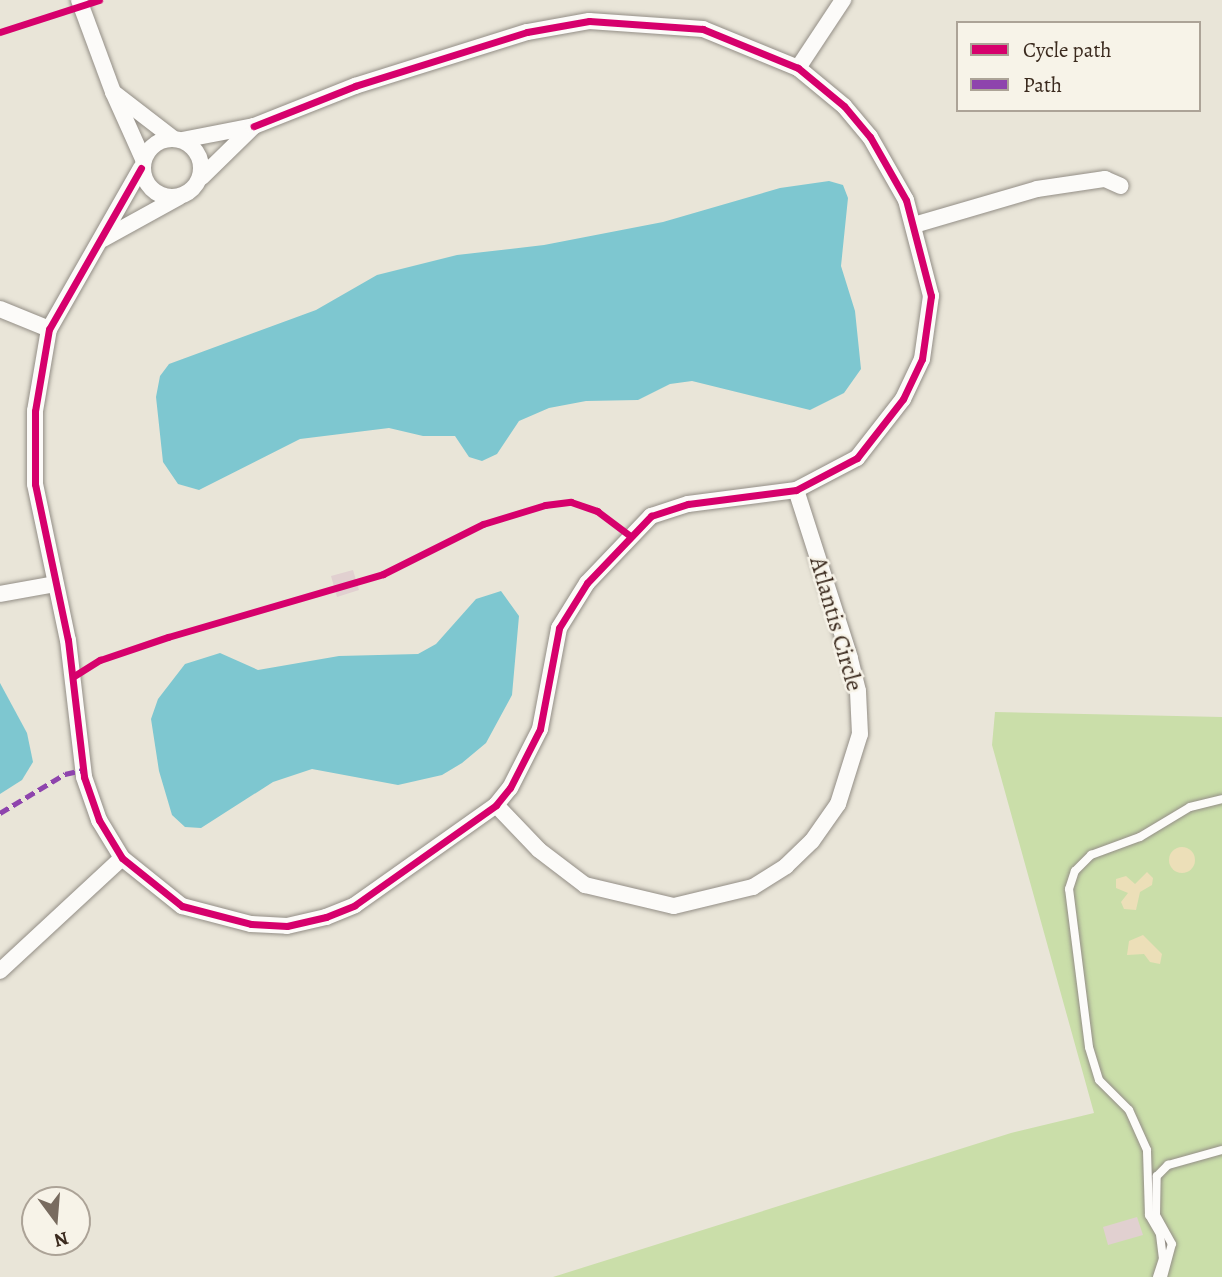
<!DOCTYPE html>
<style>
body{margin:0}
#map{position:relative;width:1222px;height:1277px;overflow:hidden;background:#e9e5d8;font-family:Alegreya,serif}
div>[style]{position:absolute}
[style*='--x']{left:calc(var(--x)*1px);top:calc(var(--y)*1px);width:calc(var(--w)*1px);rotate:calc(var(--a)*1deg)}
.green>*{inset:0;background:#cadea9}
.sand>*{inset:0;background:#ecdfb8}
.round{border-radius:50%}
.water>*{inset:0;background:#7ec7d0}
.building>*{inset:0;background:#e1d0d0}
.roads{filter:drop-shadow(0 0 2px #938e86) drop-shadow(0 0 2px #938e86)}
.service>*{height:8px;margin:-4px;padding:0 4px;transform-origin:4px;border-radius:4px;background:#fcfbf9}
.minor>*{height:16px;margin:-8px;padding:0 8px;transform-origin:8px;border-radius:8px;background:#fcfbf9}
.minor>.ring{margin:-8px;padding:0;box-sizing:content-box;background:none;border:16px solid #fcfbf9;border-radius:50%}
.quiet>*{height:5px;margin-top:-2.5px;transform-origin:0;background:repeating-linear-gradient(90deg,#8e44ad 0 10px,transparent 0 15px)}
.cycleway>*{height:7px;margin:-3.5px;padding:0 3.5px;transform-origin:3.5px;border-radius:3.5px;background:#d6006c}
span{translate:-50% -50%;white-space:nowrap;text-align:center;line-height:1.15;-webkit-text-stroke:5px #f7f3e8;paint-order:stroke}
.street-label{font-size:24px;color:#3b2a1e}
.legend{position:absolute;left:956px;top:21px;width:245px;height:91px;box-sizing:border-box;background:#f7f3e8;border:2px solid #aca397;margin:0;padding:9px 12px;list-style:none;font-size:21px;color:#3b2a1e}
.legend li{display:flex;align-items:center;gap:14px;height:35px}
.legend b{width:35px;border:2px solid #aca397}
.north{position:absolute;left:21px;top:1186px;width:70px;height:70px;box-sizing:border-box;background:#f7f3e8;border:2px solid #aca397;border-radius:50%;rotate:164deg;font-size:19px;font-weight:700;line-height:28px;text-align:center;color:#3b2a1e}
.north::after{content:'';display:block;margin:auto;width:24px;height:32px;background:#786b5f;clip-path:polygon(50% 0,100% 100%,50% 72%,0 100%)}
</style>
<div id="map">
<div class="green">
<i style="clip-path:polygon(995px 712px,1222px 717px,1222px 1277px,553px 1277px,1011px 1133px,1094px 1113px,992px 745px)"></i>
</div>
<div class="sand">
<i class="round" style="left:1169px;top:847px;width:26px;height:26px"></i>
<i style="clip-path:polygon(1147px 872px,1153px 878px,1152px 885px,1140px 892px,1136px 910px,1124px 909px,1121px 902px,1128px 893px,1116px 888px,1116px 879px,1126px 876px,1135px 884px)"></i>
<i style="clip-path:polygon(1143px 935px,1162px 954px,1160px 964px,1150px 962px,1144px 954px,1127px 955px,1129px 941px)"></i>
</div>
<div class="water">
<i style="clip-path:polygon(829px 181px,843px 185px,848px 198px,841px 266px,855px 311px,861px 369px,844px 393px,810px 410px,692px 381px,670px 384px,638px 400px,586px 401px,549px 408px,519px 421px,497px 454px,482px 461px,469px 457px,455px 436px,423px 436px,389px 428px,300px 439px,199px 490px,178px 484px,163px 462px,156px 397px,160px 376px,169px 364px,316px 310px,377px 275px,457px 255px,544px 245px,663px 222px,780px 188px)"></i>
<i style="clip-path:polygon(501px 591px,519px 616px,512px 695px,486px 743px,462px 763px,442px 775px,398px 785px,312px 769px,273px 782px,201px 828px,185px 827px,172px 815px,159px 771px,151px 719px,158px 699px,185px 664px,220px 653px,258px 670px,339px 656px,418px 654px,436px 644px,476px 599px)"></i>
<i style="clip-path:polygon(0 683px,27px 733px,33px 762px,22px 780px,0 794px)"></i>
</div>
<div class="building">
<i style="clip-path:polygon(353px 570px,359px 590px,337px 597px,331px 576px)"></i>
<i style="clip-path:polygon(1137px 1217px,1143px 1235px,1108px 1245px,1103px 1227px)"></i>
</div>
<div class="roads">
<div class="service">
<i style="--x:1157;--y:1277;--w:19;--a:-72"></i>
<i style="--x:1163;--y:1259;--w:25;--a:-97"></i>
<i style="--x:1160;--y:1234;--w:22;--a:-120"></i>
<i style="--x:1149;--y:1215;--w:65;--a:-91.8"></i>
<i style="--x:1147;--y:1150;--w:44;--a:-114.2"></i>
<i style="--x:1129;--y:1110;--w:42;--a:-135"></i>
<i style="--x:1099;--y:1080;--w:34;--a:-107"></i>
<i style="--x:1089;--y:1047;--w:159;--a:-97.2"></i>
<i style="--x:1069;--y:889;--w:19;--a:-72"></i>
<i style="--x:1075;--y:871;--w:23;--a:-45"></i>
<i style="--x:1091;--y:855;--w:52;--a:-20.2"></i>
<i style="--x:1140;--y:837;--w:58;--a:-31"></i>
<i style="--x:1190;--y:807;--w:33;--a:-14"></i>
<i style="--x:1163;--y:1277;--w:34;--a:-75"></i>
<i style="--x:1172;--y:1244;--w:33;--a:-119"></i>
<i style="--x:1156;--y:1215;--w:39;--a:-89"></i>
<i style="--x:1157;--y:1176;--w:16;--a:-45"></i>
<i style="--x:1168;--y:1165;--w:56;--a:-15.5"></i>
</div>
<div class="minor">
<i style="--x:79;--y:0;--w:98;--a:69.7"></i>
<i style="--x:798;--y:68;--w:82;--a:-56.5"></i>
<i class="ring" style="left:143px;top:139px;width:42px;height:42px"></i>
<i style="--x:182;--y:140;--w:73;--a:-11"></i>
<i style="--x:254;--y:126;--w:73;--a:135.6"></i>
<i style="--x:143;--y:159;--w:73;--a:-114.1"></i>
<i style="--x:113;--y:92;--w:77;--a:37.6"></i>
<i style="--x:141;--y:168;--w:185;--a:119.7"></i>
<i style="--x:49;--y:329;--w:83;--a:99.7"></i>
<i style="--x:35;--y:411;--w:73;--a:90"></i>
<i style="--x:35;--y:484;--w:159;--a:78.1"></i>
<i style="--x:68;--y:640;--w:138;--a:83.3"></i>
<i style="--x:84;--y:777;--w:46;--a:70.8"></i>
<i style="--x:99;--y:820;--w:44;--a:58.8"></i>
<i style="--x:122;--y:858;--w:77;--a:38.7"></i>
<i style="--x:182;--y:906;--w:71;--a:14.6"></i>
<i style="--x:251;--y:924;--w:36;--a:3"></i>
<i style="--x:287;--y:926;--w:40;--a:-13"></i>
<i style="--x:326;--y:917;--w:31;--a:-22"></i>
<i style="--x:355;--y:905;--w:173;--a:-35.3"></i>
<i style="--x:496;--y:805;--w:22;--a:-51"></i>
<i style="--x:510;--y:788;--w:66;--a:-63"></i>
<i style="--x:540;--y:729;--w:103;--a:-79.3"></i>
<i style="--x:559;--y:628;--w:53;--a:-58.1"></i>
<i style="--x:587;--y:583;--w:93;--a:-46.3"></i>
<i style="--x:651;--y:516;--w:39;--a:-18"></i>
<i style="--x:688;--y:504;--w:109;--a:-7.4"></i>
<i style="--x:796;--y:490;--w:69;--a:-27.7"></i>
<i style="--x:857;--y:458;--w:75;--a:-52.1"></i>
<i style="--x:903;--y:399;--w:44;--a:-64.6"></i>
<i style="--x:922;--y:359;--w:64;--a:-81.9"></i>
<i style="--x:931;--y:296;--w:99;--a:-104.6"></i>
<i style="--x:906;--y:200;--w:73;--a:-119.7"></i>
<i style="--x:870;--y:137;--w:40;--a:-130"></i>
<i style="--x:844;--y:106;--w:60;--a:-140.4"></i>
<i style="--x:798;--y:68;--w:103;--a:-157.7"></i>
<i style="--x:703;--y:29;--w:114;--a:-176"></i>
<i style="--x:589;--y:21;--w:63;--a:169.9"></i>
<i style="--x:527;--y:32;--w:180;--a:162.6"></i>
<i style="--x:355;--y:86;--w:109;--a:158.4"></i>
<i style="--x:914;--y:225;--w:128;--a:-16.3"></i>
<i style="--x:1037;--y:189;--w:69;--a:-8.4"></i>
<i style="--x:1105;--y:179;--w:17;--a:24"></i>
<i style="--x:103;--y:239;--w:87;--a:-28.9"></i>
<i style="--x:0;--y:309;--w:53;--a:22.2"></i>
<i style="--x:0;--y:594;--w:56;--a:-10.3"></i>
<i style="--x:496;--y:805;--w:62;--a:46.3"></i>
<i style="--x:539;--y:850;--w:58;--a:37.3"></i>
<i style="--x:585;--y:885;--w:91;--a:13.3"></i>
<i style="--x:674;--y:906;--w:81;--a:-13.5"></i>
<i style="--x:753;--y:887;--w:39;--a:-32"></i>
<i style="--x:786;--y:866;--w:36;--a:-44"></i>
<i style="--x:812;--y:841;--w:45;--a:-54.9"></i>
<i style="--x:838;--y:804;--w:73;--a:-72.6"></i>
<i style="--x:860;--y:734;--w:43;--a:-92.7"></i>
<i style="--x:858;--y:691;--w:34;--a:-104"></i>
<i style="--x:850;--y:658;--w:176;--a:-107.8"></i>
<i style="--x:0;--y:971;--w:166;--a:-42.8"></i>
</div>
</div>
<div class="quiet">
<i style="--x:0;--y:813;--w:76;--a:-31"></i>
<i style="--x:65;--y:774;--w:18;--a:-13"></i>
</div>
<div class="cycleway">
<i style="--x:0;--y:32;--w:104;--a:-17.9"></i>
<i style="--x:141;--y:168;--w:185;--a:119.7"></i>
<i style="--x:49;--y:329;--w:83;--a:99.7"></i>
<i style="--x:35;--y:411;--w:73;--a:90"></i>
<i style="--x:35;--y:484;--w:159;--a:78.1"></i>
<i style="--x:68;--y:640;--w:138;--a:83.3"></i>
<i style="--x:84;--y:777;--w:46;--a:70.8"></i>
<i style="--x:99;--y:820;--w:44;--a:58.8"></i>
<i style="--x:122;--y:858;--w:77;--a:38.7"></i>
<i style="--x:182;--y:906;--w:71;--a:14.6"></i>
<i style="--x:251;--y:924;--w:36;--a:3"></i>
<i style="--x:287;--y:926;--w:40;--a:-13"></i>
<i style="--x:326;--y:917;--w:31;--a:-22"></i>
<i style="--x:355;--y:905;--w:173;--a:-35.3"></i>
<i style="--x:496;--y:805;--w:22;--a:-51"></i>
<i style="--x:510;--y:788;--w:66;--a:-63"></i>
<i style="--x:540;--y:729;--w:103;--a:-79.3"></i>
<i style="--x:559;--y:628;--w:53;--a:-58.1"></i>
<i style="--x:587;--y:583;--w:93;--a:-46.3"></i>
<i style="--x:651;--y:516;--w:39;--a:-18"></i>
<i style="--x:688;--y:504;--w:109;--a:-7.4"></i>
<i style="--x:796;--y:490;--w:69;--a:-27.7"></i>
<i style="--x:857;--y:458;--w:75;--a:-52.1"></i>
<i style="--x:903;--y:399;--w:44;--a:-64.6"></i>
<i style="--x:922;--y:359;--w:64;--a:-81.9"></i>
<i style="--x:931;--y:296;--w:99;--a:-104.6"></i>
<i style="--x:906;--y:200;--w:73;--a:-119.7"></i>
<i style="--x:870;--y:137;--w:40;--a:-130"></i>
<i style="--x:844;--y:106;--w:60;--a:-140.4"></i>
<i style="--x:798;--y:68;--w:103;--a:-157.7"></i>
<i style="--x:703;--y:29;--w:114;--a:-176"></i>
<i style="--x:589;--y:21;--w:63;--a:169.9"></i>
<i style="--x:527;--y:32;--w:180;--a:162.6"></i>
<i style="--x:355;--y:86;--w:109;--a:158.4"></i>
<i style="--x:74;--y:676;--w:31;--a:-32"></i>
<i style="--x:100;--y:660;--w:72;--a:-18.7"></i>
<i style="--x:168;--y:637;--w:224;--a:-16.3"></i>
<i style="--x:383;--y:574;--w:112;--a:-26.6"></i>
<i style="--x:483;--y:524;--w:65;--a:-17"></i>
<i style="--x:545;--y:505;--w:26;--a:-7"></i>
<i style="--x:571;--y:502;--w:28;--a:19"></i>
<i style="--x:597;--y:511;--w:40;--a:37"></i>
</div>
<div class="street-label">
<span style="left:836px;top:624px;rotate:74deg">Atlantis Circle</span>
</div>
<ul class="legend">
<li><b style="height:9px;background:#d6006c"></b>Cycle path</li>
<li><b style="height:9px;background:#8e44ad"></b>Path</li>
</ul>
<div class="north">N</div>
</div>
